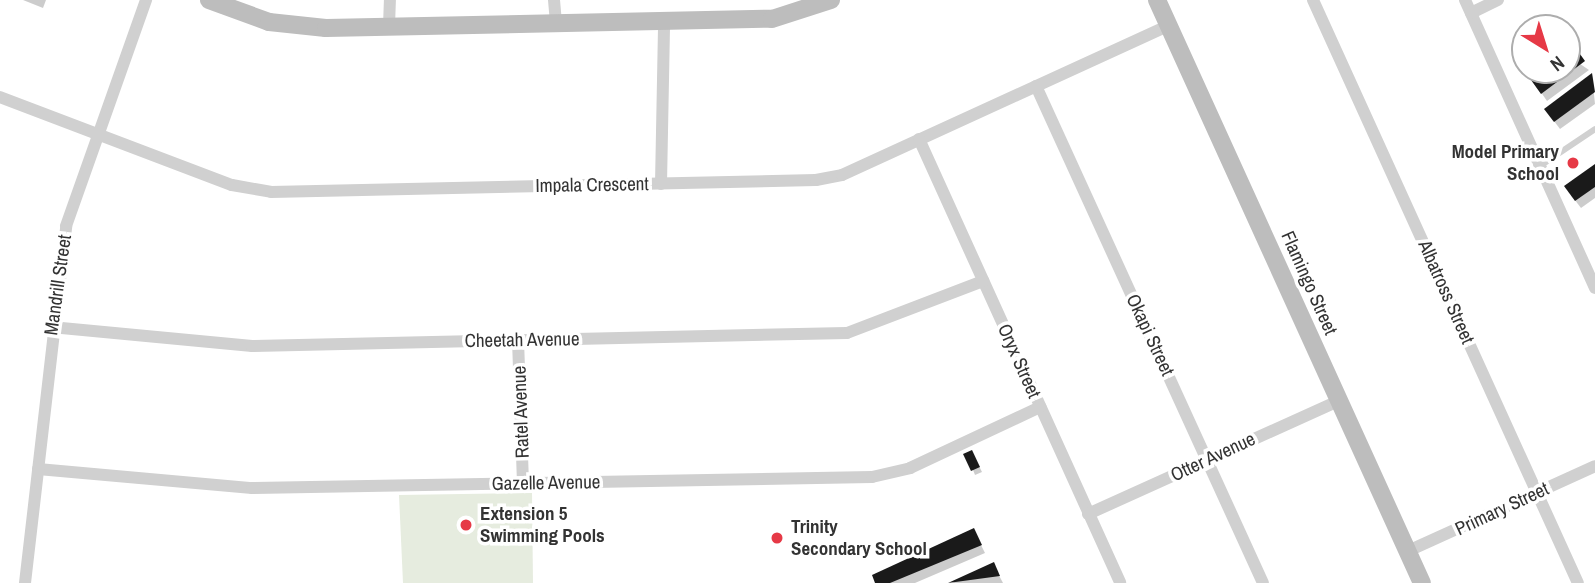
<!DOCTYPE html>
<style>
body{margin:0}
#map{position:relative;width:1595px;height:583px;overflow:hidden;background:#fff;font-family:"Archivo Narrow",sans-serif}
div>[style]{position:absolute}
[style*='--x']{left:calc(var(--x)*1px);top:calc(var(--y)*1px);width:calc(var(--w)*1px);rotate:calc(var(--a)*1deg)}
.green>*{inset:0;background:#e6ecdf}
.shadow>*{inset:0;background:#0003}
.building>*{inset:0;background:#1a1a1a}
.lane>*{height:6px;margin:-3px;padding:0 3px;transform-origin:3px;border-radius:3px;background:#d0d0d0}
.street>*{height:12px;margin:-6px;padding:0 6px;transform-origin:6px;border-radius:6px;background:#d0d0d0}
.secondary>*{height:18px;margin:-9px;padding:0 9px;transform-origin:9px;border-radius:9px;background:#bdbdbd}
.dots>*{width:19px;height:19px;translate:-50% -50%;box-sizing:border-box;border:4px solid #fff;border-radius:50%}
span{translate:-50% -50%;white-space:nowrap;text-align:center;line-height:1.15;-webkit-text-stroke:7px #fff;paint-order:stroke}
.poi-label{font-size:19px;color:#333;font-weight:700}
.right{translate:-100% -50%;text-align:right}
.left{translate:0 -50%;text-align:left}
.street-label{font-size:19px;color:#333}
.north{position:absolute;left:1511px;top:14px;width:70px;height:70px;box-sizing:border-box;background:#fff;border:2px solid #adadad;border-radius:50%;rotate:142deg;font-size:19px;font-weight:700;line-height:28px;text-align:center;color:#333}
.north::after{content:'';display:block;margin:auto;width:24px;height:32px;background:#e63946;clip-path:polygon(50% 0,100% 100%,50% 72%,0 100%)}
</style>
<div id="map">
<div class="green">
<i style="clip-path:polygon(532px 493px,533px 583px,403px 583px,399px 495px)"></i>
</div>
<div class="shadow">
<i style="clip-path:polygon(23px 0,46px 0,43px 8px)"></i>
<i style="clip-path:polygon(1567px 55px,1589px 70px,1547px 101px,1538px 88px,1547px 70px,1567px 70px)"></i>
<i style="clip-path:polygon(1592px 75px,1595px 104px,1560px 129px,1551px 117px)"></i>
<i style="clip-path:polygon(1595px 166px,1595px 198px,1581px 208px,1571px 195px)"></i>
<i style="clip-path:polygon(972px 452px,982px 472px,975px 475px,973px 470px)"></i>
<i style="clip-path:polygon(978px 539px,985px 553px,915px 583px,877px 583px)"></i>
<i style="clip-path:polygon(993px 564px,1003px 583px,952px 583px)"></i>
</div>
<div class="building">
<i style="clip-path:polygon(1575px 47px,1585px 61px,1541px 94px,1531px 80px,1544px 70px,1567px 70px,1567px 53px)"></i>
<i style="clip-path:polygon(1592px 73px,1595px 92px,1554px 122px,1544px 109px)"></i>
<i style="clip-path:polygon(1595px 164px,1595px 187px,1575px 201px,1564px 186px)"></i>
<i style="clip-path:polygon(972px 450px,980px 467px,971px 471px,963px 454px)"></i>
<i style="clip-path:polygon(974px 528px,982px 545px,890px 583px,875px 583px,872px 575px)"></i>
<i style="clip-path:polygon(994px 562px,1000px 576px,948px 583px)"></i>
</div>
<div class="lane">
<i style="--x:1540;--y:166;--w:66;--a:-33.9"></i>
</div>
<div class="street">
<i style="--x:554;--y:0;--w:25;--a:85"></i>
<i style="--x:1313;--y:0;--w:640;--a:65.56"></i>
<i style="--x:1465;--y:0;--w:316;--a:65.7"></i>
<i style="--x:1471;--y:13;--w:30;--a:-26"></i>
<i style="--x:389;--y:26;--w:26;--a:-88"></i>
<i style="--x:1036;--y:86;--w:546;--a:65.45"></i>
<i style="--x:0;--y:97;--w:248;--a:20.8"></i>
<i style="--x:232;--y:185;--w:40;--a:10"></i>
<i style="--x:271;--y:192;--w:545;--a:-1.26"></i>
<i style="--x:816;--y:180;--w:26;--a:-11"></i>
<i style="--x:842;--y:175;--w:358;--a:-24.6"></i>
<i style="--x:919;--y:139;--w:487;--a:65.6"></i>
<i style="--x:661;--y:184;--w:163;--a:-88.9"></i>
<i style="--x:51;--y:327;--w:202;--a:5.4"></i>
<i style="--x:252;--y:346;--w:595;--a:-1.25"></i>
<i style="--x:847;--y:333;--w:146;--a:-20.9"></i>
<i style="--x:518;--y:340;--w:143;--a:88"></i>
<i style="--x:38;--y:469;--w:215;--a:5.1"></i>
<i style="--x:252;--y:488;--w:620;--a:-1.02"></i>
<i style="--x:872;--y:477;--w:39;--a:-13"></i>
<i style="--x:910;--y:468;--w:144;--a:-25.1"></i>
<i style="--x:1088;--y:514;--w:277;--a:-24.3"></i>
<i style="--x:1408;--y:551;--w:205;--a:-24.4"></i>
<i style="--x:25;--y:583;--w:359;--a:-83.4"></i>
<i style="--x:66;--y:226;--w:240;--a:-70.5"></i>
</div>
<div class="secondary">
<i style="--x:209;--y:0;--w:64;--a:20.1"></i>
<i style="--x:269;--y:22;--w:57;--a:6"></i>
<i style="--x:326;--y:28;--w:446;--a:-1.2"></i>
<i style="--x:772;--y:19;--w:62;--a:-17.9"></i>
<i style="--x:1157;--y:0;--w:640;--a:65.56"></i>
</div>
<div class="dots">
<i style="left:1573px;top:163px;background:#e63946"></i>
<i style="left:466px;top:525px;background:#e63946"></i>
<i style="left:777px;top:538px;background:#e63946"></i>
</div>
<div class="poi-label">
<span class="right" style="left:1559px;top:163px">Model Primary<br>School</span>
<span class="left" style="left:480px;top:525px">Extension 5<br>Swimming Pools</span>
<span class="left" style="left:791px;top:538px">Trinity<br>Secondary School</span>
</div>
<div class="street-label">
<span style="left:592px;top:185px;rotate:-1deg">Impala Crescent</span>
<span style="left:1309px;top:283px;rotate:66deg">Flamingo Street</span>
<span style="left:58px;top:285px;rotate:-82deg">Mandrill Street</span>
<span style="left:1446px;top:292px;rotate:66deg">Albatross Street</span>
<span style="left:1150px;top:335px;rotate:65deg">Okapi Street</span>
<span style="left:522px;top:340px;rotate:-1deg">Cheetah Avenue</span>
<span style="left:1019px;top:361px;rotate:66deg">Oryx Street</span>
<span style="left:521px;top:412px;rotate:-92deg">Ratel Avenue</span>
<span style="left:1213px;top:457px;rotate:-25deg">Otter Avenue</span>
<span style="left:546px;top:483px;rotate:-1deg">Gazelle Avenue</span>
<span style="left:1502px;top:509px;rotate:-25deg">Primary Street</span>
</div>
<div class="north">N</div>
</div>
